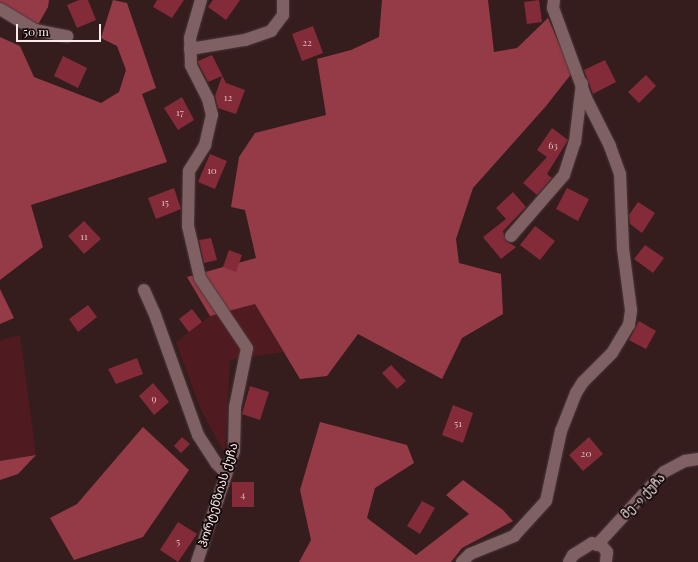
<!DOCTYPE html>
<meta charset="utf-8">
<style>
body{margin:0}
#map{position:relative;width:698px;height:562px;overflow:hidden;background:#351d1e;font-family:"Playfair Display","Noto Sans Georgian",serif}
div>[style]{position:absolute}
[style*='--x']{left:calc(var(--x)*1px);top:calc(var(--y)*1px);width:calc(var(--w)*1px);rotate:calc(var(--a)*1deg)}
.green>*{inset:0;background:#501a21}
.forest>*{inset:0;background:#953b47}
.building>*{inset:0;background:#832b39}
.roads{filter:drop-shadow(0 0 1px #4c383a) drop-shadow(0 0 1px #4c383a)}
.minor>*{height:12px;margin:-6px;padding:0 6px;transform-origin:6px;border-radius:6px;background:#7f6163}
.tertiary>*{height:12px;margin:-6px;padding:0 6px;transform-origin:6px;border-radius:6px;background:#7f6163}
span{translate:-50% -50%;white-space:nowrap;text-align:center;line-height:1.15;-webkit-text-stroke:4px #150a0b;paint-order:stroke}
.number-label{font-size:10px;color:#debbbe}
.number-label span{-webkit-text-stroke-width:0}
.street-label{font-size:12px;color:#fcebeb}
.scale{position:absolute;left:16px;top:24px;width:85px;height:18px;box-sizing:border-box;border:2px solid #fcebeb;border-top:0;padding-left:5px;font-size:12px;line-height:14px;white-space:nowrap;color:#fcebeb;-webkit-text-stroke:3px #150a0b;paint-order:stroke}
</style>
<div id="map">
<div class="green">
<i style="clip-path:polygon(255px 304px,283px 352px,230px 360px,225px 454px,201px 410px,176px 342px,210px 316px)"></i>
<i style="clip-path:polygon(20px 335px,36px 455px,0 461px,0 340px)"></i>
</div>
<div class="forest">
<i style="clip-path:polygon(0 0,49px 0,48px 7px,35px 30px,0 9px)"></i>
<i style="clip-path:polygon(113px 0,127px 3px,156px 88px,142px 94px,167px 162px,31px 205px,43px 247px,0 280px,0 37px,20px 46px,34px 77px,101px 103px,119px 92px,126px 70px,117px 46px,101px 38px)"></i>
<i style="clip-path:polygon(382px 0,488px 0,494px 52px,517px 48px,548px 18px,572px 73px,546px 106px,473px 188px,456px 239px,459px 263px,501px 274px,503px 314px,462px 338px,442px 379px,358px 334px,327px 376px,300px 379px,255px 304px,210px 316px,187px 277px,256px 258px,245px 210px,231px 207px,239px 157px,255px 133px,326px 115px,317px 59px,351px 50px,379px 37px)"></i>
<i style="clip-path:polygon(0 289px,14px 318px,0 324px)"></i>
<i style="clip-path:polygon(320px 422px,407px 445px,414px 463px,375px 488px,367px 518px,416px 555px,469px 514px,446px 495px,463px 480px,503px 510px,513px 521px,462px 548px,451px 562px,299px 562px,311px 540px,300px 490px)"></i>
<i style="clip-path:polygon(143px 427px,189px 470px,143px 537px,74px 560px,50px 518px,77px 504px)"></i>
<i style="clip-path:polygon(36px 455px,18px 474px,0 480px,0 461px)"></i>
</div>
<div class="building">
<i style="clip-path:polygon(79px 0,88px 0,96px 20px,77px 28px,67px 5px)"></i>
<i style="clip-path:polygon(157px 0,184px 0,172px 18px,153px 7px)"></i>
<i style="clip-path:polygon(213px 0,240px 0,226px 20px,208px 7px)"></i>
<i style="clip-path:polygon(539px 0,542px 22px,527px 24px,524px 2px)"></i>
<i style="clip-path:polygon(313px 26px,323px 53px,302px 61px,292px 34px)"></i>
<i style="clip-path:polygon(212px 55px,226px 83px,245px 90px,236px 114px,218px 108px,215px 96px,222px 76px,208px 82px,198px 63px,198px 61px)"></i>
<i style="clip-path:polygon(63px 56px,87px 68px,78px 88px,54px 76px)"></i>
<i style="clip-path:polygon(605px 60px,616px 82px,593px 94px,584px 70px)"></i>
<i style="clip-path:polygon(646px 75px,656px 86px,639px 103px,628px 92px)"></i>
<i style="clip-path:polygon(182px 97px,194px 120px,178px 130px,164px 108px)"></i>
<i style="clip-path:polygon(552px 128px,568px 140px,547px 174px,552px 178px,537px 195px,523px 183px,547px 157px,537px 150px)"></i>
<i style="clip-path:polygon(210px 154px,227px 161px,215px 189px,198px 182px)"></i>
<i style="clip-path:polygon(174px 188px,181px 209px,156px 219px,148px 198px)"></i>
<i style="clip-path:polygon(567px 188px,589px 199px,578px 221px,556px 209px)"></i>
<i style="clip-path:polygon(513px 192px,526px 207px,503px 231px,506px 241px,516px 247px,501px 259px,483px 237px,506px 219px,496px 208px)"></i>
<i style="clip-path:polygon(638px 202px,655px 213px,642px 233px,630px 224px,629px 215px)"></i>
<i style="clip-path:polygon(84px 221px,101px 239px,84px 254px,68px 236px)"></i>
<i style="clip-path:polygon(535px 226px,555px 241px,540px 260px,520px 245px)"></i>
<i style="clip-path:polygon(211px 238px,217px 260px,204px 263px,199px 240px)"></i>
<i style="clip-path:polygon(645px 245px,664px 258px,653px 273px,634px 259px)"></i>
<i style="clip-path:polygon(229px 250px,242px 255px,236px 272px,223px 267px)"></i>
<i style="clip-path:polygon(88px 305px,97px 317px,78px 332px,69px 319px)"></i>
<i style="clip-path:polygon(192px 309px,202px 322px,189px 332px,179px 319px)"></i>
<i style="clip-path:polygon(639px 321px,656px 331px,646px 349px,629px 340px)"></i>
<i style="clip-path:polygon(137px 358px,143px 374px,116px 384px,108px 369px)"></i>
<i style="clip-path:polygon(391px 365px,406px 381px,397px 389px,382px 373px)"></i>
<i style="clip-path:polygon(153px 383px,169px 402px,154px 415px,139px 396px)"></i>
<i style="clip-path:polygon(250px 386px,269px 392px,260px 420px,242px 414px)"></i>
<i style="clip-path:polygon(453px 405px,473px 413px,463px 443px,442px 435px)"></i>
<i style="clip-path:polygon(182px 437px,190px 444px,181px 453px,174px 446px)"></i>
<i style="clip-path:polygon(589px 437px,603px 454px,583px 471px,569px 455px)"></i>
<i style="clip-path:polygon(232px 482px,254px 482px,254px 507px,232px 507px)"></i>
<i style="clip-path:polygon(422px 501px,435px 508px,420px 534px,407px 526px)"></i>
<i style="clip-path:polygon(178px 522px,197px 534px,178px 562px,160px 550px)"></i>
</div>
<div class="roads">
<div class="minor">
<i style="--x:0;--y:9;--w:41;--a:31"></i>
<i style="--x:35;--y:30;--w:33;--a:11"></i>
<i style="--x:190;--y:49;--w:56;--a:-9.3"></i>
<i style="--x:245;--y:40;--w:28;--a:-19"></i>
<i style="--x:271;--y:31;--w:20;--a:-53"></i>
<i style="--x:283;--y:15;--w:15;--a:-90"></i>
<i style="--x:511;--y:236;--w:81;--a:-49"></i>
<i style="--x:564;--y:175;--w:35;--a:-72"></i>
<i style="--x:575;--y:142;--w:59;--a:-83.2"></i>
<i style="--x:144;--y:290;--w:24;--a:66"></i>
<i style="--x:154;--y:312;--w:131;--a:70.3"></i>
<i style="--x:198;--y:435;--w:33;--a:57"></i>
<i style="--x:216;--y:463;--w:14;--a:45"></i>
<i style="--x:597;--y:545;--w:99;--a:-47.5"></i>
<i style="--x:664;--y:472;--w:24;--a:-28"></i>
<i style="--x:685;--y:461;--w:13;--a:-9"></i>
<i style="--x:197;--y:562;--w:117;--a:-71.6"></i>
<i style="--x:234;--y:451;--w:44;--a:-88.7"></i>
<i style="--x:235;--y:407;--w:60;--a:-78.5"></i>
<i style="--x:247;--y:348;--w:84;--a:-123.9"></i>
<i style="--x:200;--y:278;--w:53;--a:-103"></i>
<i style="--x:188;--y:226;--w:55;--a:-89"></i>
<i style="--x:189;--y:171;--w:31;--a:-58"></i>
<i style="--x:205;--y:145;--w:31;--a:-77"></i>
<i style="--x:212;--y:115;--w:16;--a:-104"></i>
<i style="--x:208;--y:99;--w:38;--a:-117"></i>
<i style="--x:191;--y:65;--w:27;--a:-92"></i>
<i style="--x:190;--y:38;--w:40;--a:-74"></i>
<i style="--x:569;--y:562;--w:8;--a:-60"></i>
<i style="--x:573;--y:555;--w:22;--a:-32"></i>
<i style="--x:592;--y:543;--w:10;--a:17"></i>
<i style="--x:602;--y:546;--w:8;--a:50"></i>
<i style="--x:607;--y:552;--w:10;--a:96"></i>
</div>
<div class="tertiary">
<i style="--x:462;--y:562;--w:11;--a:-45"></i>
<i style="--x:470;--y:554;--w:48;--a:-22.2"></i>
<i style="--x:514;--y:536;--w:47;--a:-47.6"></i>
<i style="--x:546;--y:501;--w:72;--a:-77.9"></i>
<i style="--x:561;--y:431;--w:41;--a:-68.5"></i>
<i style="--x:576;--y:393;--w:13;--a:-58"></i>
<i style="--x:583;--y:382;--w:41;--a:-45"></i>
<i style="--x:612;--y:353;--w:33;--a:-59"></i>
<i style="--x:629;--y:325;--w:15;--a:-82"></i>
<i style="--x:631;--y:310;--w:63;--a:-97.4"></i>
<i style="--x:623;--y:248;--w:74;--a:-92.3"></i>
<i style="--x:620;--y:174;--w:30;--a:-110"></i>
<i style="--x:610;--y:146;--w:54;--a:-116.6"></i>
<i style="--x:586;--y:98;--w:96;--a:-110.1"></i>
<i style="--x:553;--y:8;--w:8;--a:-83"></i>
</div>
</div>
<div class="number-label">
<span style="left:307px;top:43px">22</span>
<span style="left:228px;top:98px">12</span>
<span style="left:180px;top:113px">17</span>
<span style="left:553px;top:146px">63</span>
<span style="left:212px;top:171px">10</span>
<span style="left:165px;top:203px">15</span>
<span style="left:84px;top:237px">11</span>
<span style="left:154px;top:399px">9</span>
<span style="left:458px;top:424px">51</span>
<span style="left:586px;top:454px">20</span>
<span style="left:243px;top:495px">4</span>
<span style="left:178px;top:542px">5</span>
</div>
<div class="street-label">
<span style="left:218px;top:495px;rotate:-73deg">ჰორტენზიას ქუჩა</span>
<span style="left:643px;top:496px;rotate:-46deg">მე-9 ქუჩა</span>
</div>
<div class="scale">50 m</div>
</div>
